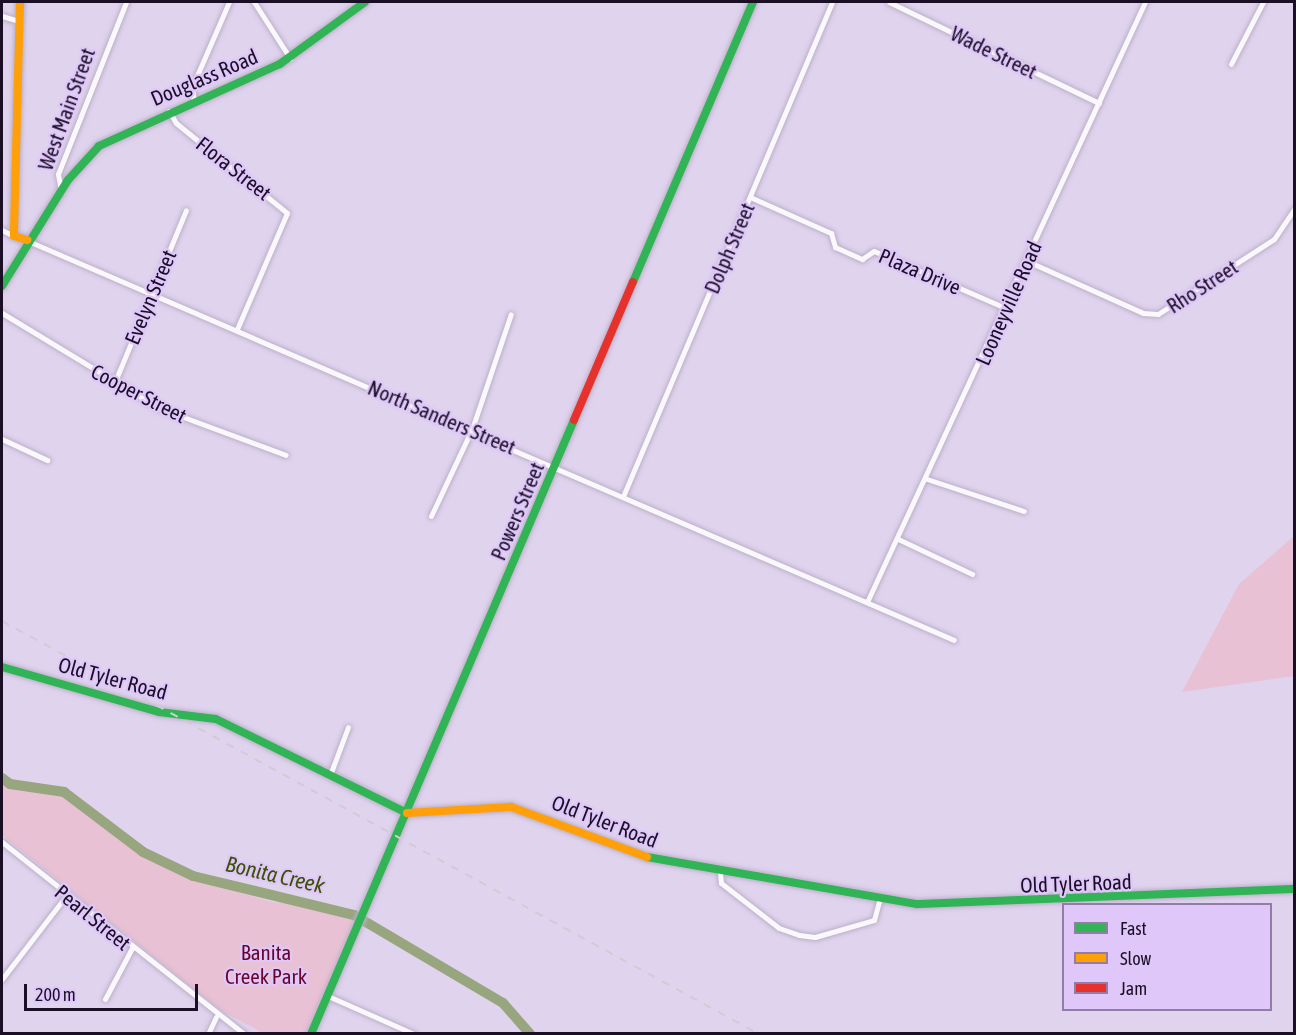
<!DOCTYPE html>
<style>
body{margin:0}
#map{position:relative;width:1296px;height:1035px;overflow:hidden;background:#e0d3ee;font-family:"Asap Condensed",sans-serif}
div>[style]{position:absolute}
[style*='--x']{left:calc(var(--x)*1px);top:calc(var(--y)*1px);width:calc(var(--w)*1px);rotate:calc(var(--a)*1deg)}
.green>*{inset:0;background:#e9c1d4}
.river>*{height:10px;margin:-5px;padding:0 5px;transform-origin:5px;border-radius:5px;background:#98a67f}
.roads{filter:drop-shadow(0 0 2px #bbb0c8) drop-shadow(0 0 2px #bbb0c8)}
.street>*{height:5px;margin:-2.5px;padding:0 2.5px;transform-origin:2.5px;border-radius:2.5px;background:#faf8fc}
.fast>*{height:8px;margin:-4px;padding:0 4px;transform-origin:4px;border-radius:4px;background:#30b455}
.slow>*{height:8px;margin:-4px;padding:0 4px;transform-origin:4px;border-radius:4px;background:#ff9f0a}
.jam>*{height:8px;margin:-4px;padding:0 4px;transform-origin:4px;border-radius:4px;background:#e5322d}
.rail>*{height:1.5px;margin-top:-0.75px;transform-origin:0;background:repeating-linear-gradient(90deg,#d0ccd4 0 8px,transparent 0 16px)}
span{translate:-50% -50%;white-space:nowrap;text-align:center;line-height:1.15;-webkit-text-stroke:4.5px #dfc7fa;paint-order:stroke}
.street-label{font-size:21px;color:#1b0f25}
.park-label{font-size:21px;color:#67052b}
.water-label{font-size:22px;color:#3a5201;font-style:italic}
.frame{position:absolute;inset:0;border:3px solid #1b0f25;pointer-events:none}
.legend{position:absolute;left:1062px;top:903px;width:210px;height:108px;box-sizing:border-box;background:#dfc7fa;border:2px solid #917da5;margin:0;padding:8px 10px;list-style:none;font-size:18px;color:#1b0f25}
.legend li{display:flex;align-items:center;gap:12px;height:30px}
.legend b{width:30px;border:2px solid #917da5}
.scale{position:absolute;left:24px;top:984px;width:174px;height:27px;box-sizing:border-box;border:3px solid #1b0f25;border-top:0;padding-left:8px;font-size:18px;line-height:21px;white-space:nowrap;color:#1b0f25;-webkit-text-stroke:4px #dfc7fa;paint-order:stroke}
</style>
<div id="map">
<div class="green">
<i style="clip-path:polygon(1294px 536px,1294px 676px,1182px 692px,1239px 584px)"></i>
<i style="clip-path:polygon(2px 780px,9px 786px,62px 794px,142px 854px,212px 885px,273px 902px,318px 906px,355px 921px,306px 1033px,263px 1033px,220px 1010px,2px 835px)"></i>
</div>
<div class="river">
<i style="--x:2;--y:778;--w:10;--a:37"></i>
<i style="--x:10;--y:784;--w:55;--a:8.4"></i>
<i style="--x:64;--y:792;--w:99;--a:37.2"></i>
<i style="--x:143;--y:852;--w:55;--a:25.6"></i>
<i style="--x:193;--y:876;--w:166;--a:13.6"></i>
<i style="--x:354;--y:915;--w:173;--a:30.6"></i>
<i style="--x:503;--y:1003;--w:41;--a:48.9"></i>
</div>
<div class="roads">
<div class="street">
<i style="--x:254;--y:2;--w:67;--a:57.3"></i>
<i style="--x:889;--y:2;--w:233;--a:25.7"></i>
<i style="--x:2;--y:16;--w:17;--a:17"></i>
<i style="--x:1231;--y:64;--w:70;--a:-62.7"></i>
<i style="--x:194;--y:102;--w:15;--a:-98"></i>
<i style="--x:192;--y:87;--w:93;--a:-66.5"></i>
<i style="--x:169;--y:111;--w:14;--a:60"></i>
<i style="--x:176;--y:123;--w:143;--a:39"></i>
<i style="--x:287;--y:213;--w:126;--a:113.3"></i>
<i style="--x:61;--y:190;--w:16;--a:-101"></i>
<i style="--x:58;--y:174;--w:185;--a:-68.4"></i>
<i style="--x:750;--y:197;--w:89;--a:24"></i>
<i style="--x:831;--y:233;--w:15;--a:74"></i>
<i style="--x:835;--y:247;--w:30;--a:24"></i>
<i style="--x:862;--y:259;--w:14;--a:-34"></i>
<i style="--x:874;--y:251;--w:144;--a:23.4"></i>
<i style="--x:2;--y:230;--w:13;--a:27"></i>
<i style="--x:28;--y:241;--w:1008;--a:23.31"></i>
<i style="--x:1027;--y:261;--w:127;--a:24.1"></i>
<i style="--x:1143;--y:313;--w:15;--a:4"></i>
<i style="--x:1158;--y:314;--w:138;--a:-32.9"></i>
<i style="--x:1274;--y:239;--w:36;--a:-56"></i>
<i style="--x:2;--y:313;--w:184;--a:31.2"></i>
<i style="--x:159;--y:408;--w:135;--a:20.3"></i>
<i style="--x:114;--y:384;--w:188;--a:-67.5"></i>
<i style="--x:2;--y:439;--w:50;--a:25"></i>
<i style="--x:927;--y:479;--w:102;--a:18.3"></i>
<i style="--x:624;--y:494;--w:534;--a:-67.08"></i>
<i style="--x:431;--y:516;--w:96;--a:-64.8"></i>
<i style="--x:472;--y:429;--w:121;--a:-71.3"></i>
<i style="--x:898;--y:539;--w:82;--a:25.3"></i>
<i style="--x:867;--y:602;--w:661;--a:-65.14"></i>
<i style="--x:330;--y:775;--w:51;--a:-69.4"></i>
<i style="--x:2;--y:842;--w:309;--a:38.4"></i>
<i style="--x:720;--y:872;--w:11;--a:85"></i>
<i style="--x:721;--y:883;--w:73;--a:37.8"></i>
<i style="--x:779;--y:928;--w:21;--a:19"></i>
<i style="--x:799;--y:935;--w:16;--a:7"></i>
<i style="--x:815;--y:937;--w:61;--a:-16.1"></i>
<i style="--x:874;--y:920;--w:23;--a:-75"></i>
<i style="--x:2;--y:979;--w:105;--a:-52.4"></i>
<i style="--x:328;--y:996;--w:94;--a:23.8"></i>
<i style="--x:105;--y:999;--w:58;--a:-62.1"></i>
<i style="--x:208;--y:1034;--w:19;--a:-65"></i>
</div>
<div class="fast">
<i style="--x:633;--y:282;--w:305;--a:-66.8"></i>
<i style="--x:2;--y:286;--w:125;--a:-58.1"></i>
<i style="--x:68;--y:180;--w:46;--a:-47.6"></i>
<i style="--x:99;--y:146;--w:199;--a:-24.4"></i>
<i style="--x:280;--y:64;--w:105;--a:-36.1"></i>
<i style="--x:2;--y:667;--w:163;--a:16"></i>
<i style="--x:159;--y:712;--w:57;--a:7"></i>
<i style="--x:216;--y:719;--w:213;--a:26.2"></i>
<i style="--x:647;--y:857;--w:274;--a:9.9"></i>
<i style="--x:917;--y:904;--w:377;--a:-2.3"></i>
<i style="--x:311;--y:1034;--w:668;--a:-66.81"></i>
</div>
<div class="slow">
<i style="--x:20;--y:2;--w:234;--a:91.5"></i>
<i style="--x:14;--y:236;--w:14;--a:17"></i>
<i style="--x:407;--y:813;--w:104;--a:-3.3"></i>
<i style="--x:511;--y:807;--w:145;--a:20.2"></i>
</div>
<div class="jam">
<i style="--x:574;--y:420;--w:150;--a:-66.9"></i>
</div>
</div>
<div class="rail">
<i style="--x:2;--y:621;--w:862;--a:28.62"></i>
</div>
<div class="street-label">
<span style="left:994px;top:52px;rotate:26deg">Wade Street</span>
<span style="left:204px;top:77px;rotate:-23deg">Douglass Road</span>
<span style="left:66px;top:109px;rotate:-70deg">West Main Street</span>
<span style="left:234px;top:168px;rotate:38deg">Flora Street</span>
<span style="left:729px;top:248px;rotate:-67deg">Dolph Street</span>
<span style="left:920px;top:271px;rotate:23deg">Plaza Drive</span>
<span style="left:1202px;top:286px;rotate:-33deg">Rho Street</span>
<span style="left:150px;top:297px;rotate:-67deg">Evelyn Street</span>
<span style="left:1008px;top:303px;rotate:-66deg">Looneyville Road</span>
<span style="left:139px;top:393px;rotate:27deg">Cooper Street</span>
<span style="left:442px;top:417px;rotate:23deg">North Sanders Street</span>
<span style="left:517px;top:511px;rotate:-67deg">Powers Street</span>
<span style="left:113px;top:678px;rotate:15deg">Old Tyler Road</span>
<span style="left:605px;top:821px;rotate:21deg">Old Tyler Road</span>
<span style="left:1076px;top:883px;rotate:-2deg">Old Tyler Road</span>
<span style="left:93px;top:917px;rotate:39deg">Pearl Street</span>
</div>
<div class="park-label">
<span style="left:266px;top:964px">Banita<br>Creek Park</span>
</div>
<div class="water-label">
<span style="left:275px;top:875px;rotate:13deg">Bonita Creek</span>
</div>
<div class="frame"></div>
<ul class="legend">
<li><b style="height:8px;background:#30b455"></b>Fast</li>
<li><b style="height:8px;background:#ff9f0a"></b>Slow</li>
<li><b style="height:8px;background:#e5322d"></b>Jam</li>
</ul>
<div class="scale">200 m</div>
</div>
